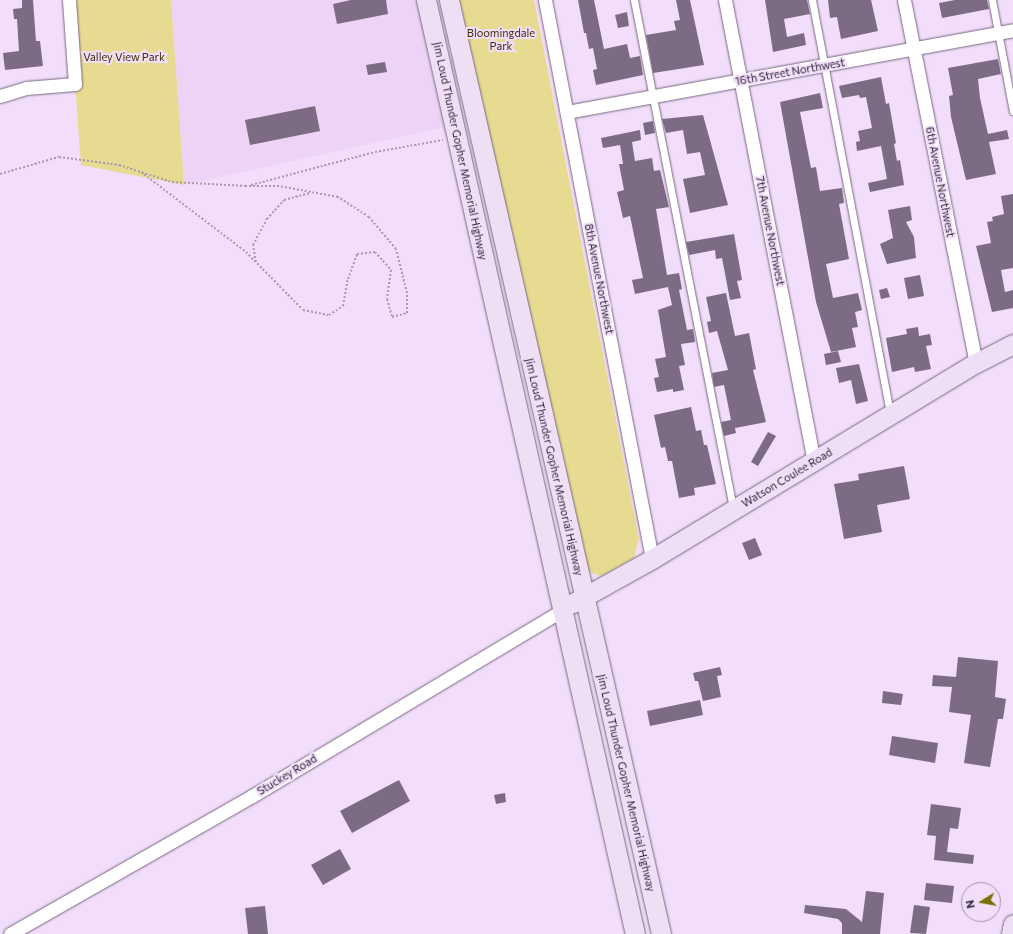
<!DOCTYPE html>
<style>
body{margin:0}
#map{position:relative;width:1013px;height:934px;overflow:hidden;background:#f2defa;font-family:Commissioner,sans-serif}
div>[style]{position:absolute}
[style*='--x']{left:calc(var(--x)*1px);top:calc(var(--y)*1px);width:calc(var(--w)*1px);rotate:calc(var(--a)*1deg)}
.built>*{inset:0;background:#edd3f6}
.green>*{inset:0;background:#e7db91}
.building>*{inset:0;background:#7d6b84}
.path>*{height:2px;margin-top:-1px;transform-origin:0;background:repeating-linear-gradient(90deg,#aa9aaf 0 2px,transparent 0 4px)}
.roads{filter:drop-shadow(0 0 1px #796780) drop-shadow(0 0 1px #796780)}
.service>*{height:7px;margin:-3.5px;padding:0 3.5px;transform-origin:3.5px;border-radius:3.5px;background:#fff}
.minor>*{height:13px;margin:-6.5px;padding:0 6.5px;transform-origin:6.5px;border-radius:6.5px;background:#fff}
.secondary>*{height:19px;margin:-9.5px;padding:0 9.5px;transform-origin:9.5px;border-radius:9.5px;background:#efdff4}
span{translate:-50% -50%;white-space:nowrap;text-align:center;line-height:1.15;-webkit-text-stroke:4px #f2defa;paint-order:stroke}
.park-label{font-size:11px;color:#372f00}
.street-label{font-size:11px;color:#2e2630}
.north{position:absolute;left:961px;top:882px;width:40px;height:40px;box-sizing:border-box;background:#f2defa;border:1px solid #a494a9;border-radius:50%;rotate:259deg;font-size:11px;font-weight:700;line-height:16px;text-align:center;color:#2e2630}
.north::after{content:'';display:block;margin:auto;width:14px;height:18px;background:#7b6d07;clip-path:polygon(50% 0,100% 100%,50% 72%,0 100%)}
</style>
<div id="map">
<div class="built">
<i style="clip-path:polygon(171px 0,426px 0,454px 125px,184px 185px)"></i>
</div>
<div class="green">
<i style="clip-path:polygon(69px 0,171px 0,184px 185px,81px 165px)"></i>
<i style="clip-path:polygon(450px 0,534px 0,639px 539px,634px 558px,601px 576px,589px 572px)"></i>
</div>
<div class="building">
<i style="clip-path:polygon(22px 0,33px 0,36px 41px,40px 41px,43px 66px,5px 70px,3px 53px,19px 51px,17px 19px,14px 19px,13px 9px,22px 8px)"></i>
<i style="clip-path:polygon(351px 0,386px 0,388px 14px,337px 24px,333px 4px)"></i>
<i style="clip-path:polygon(578px 0,594px 0,604px 49px,627px 44px,630px 58px,640px 56px,643px 75px,596px 85px,593px 70px,597px 69px,593px 48px,589px 49px,586px 33px,584px 33px)"></i>
<i style="clip-path:polygon(676px 0,690px 0,704px 65px,653px 73px,646px 35px,676px 30px,674px 21px,680px 20px)"></i>
<i style="clip-path:polygon(765px 0,807px 0,810px 14px,784px 19px,787px 37px,804px 33px,806px 45px,773px 52px)"></i>
<i style="clip-path:polygon(828px 0,871px 0,878px 31px,841px 39px,837px 17px,830px 18px)"></i>
<i style="clip-path:polygon(955px 0,987px 0,989px 9px,942px 18px,939px 3px)"></i>
<i style="clip-path:polygon(627px 12px,629px 26px,618px 28px,615px 15px)"></i>
<i style="clip-path:polygon(998px 59px,1001px 74px,978px 79px,980px 98px,988px 134px,1007px 130px,1009px 139px,989px 142px,996px 174px,966px 180px,951px 117px,949px 96px,953px 95px,948px 68px)"></i>
<i style="clip-path:polygon(385px 62px,387px 72px,368px 75px,366px 65px)"></i>
<i style="clip-path:polygon(881px 77px,886px 104px,889px 103px,896px 143px,894px 144px,897px 161px,900px 160px,904px 185px,870px 192px,868px 183px,887px 179px,881px 146px,857px 151px,856px 142px,860px 141px,858px 131px,872px 128px,866px 97px,860px 98px,859px 95px,842px 98px,839px 86px)"></i>
<i style="clip-path:polygon(820px 93px,823px 108px,800px 112px,811px 168px,816px 167px,820px 191px,842px 188px,844px 203px,839px 204px,849px 259px,826px 264px,833px 298px,858px 293px,862px 310px,855px 312px,858px 327px,852px 328px,856px 347px,831px 352px,816px 302px,780px 102px)"></i>
<i style="clip-path:polygon(315px 106px,320px 131px,250px 145px,245px 120px)"></i>
<i style="clip-path:polygon(703px 115px,728px 205px,690px 213px,683px 179px,705px 175px,700px 152px,687px 154px,683px 130px,666px 133px,662px 119px)"></i>
<i style="clip-path:polygon(653px 121px,655px 133px,645px 135px,643px 123px)"></i>
<i style="clip-path:polygon(640px 130px,641px 140px,632px 142px,635px 161px,652px 158px,654px 171px,660px 170px,669px 207px,656px 209px,667px 275px,679px 273px,682px 289px,679px 290px,687px 330px,693px 329px,695px 342px,681px 344px,685px 365px,679px 366px,684px 390px,673px 392px,673px 389px,657px 392px,654px 378px,659px 377px,655px 359px,666px 357px,658px 310px,672px 305px,668px 287px,635px 294px,632px 280px,643px 278px,630px 216px,623px 218px,617px 192px,624px 190px,619px 164px,623px 164px,620px 145px,603px 148px,601px 138px)"></i>
<i style="clip-path:polygon(1013px 194px,1013px 268px,1001px 270px,1005px 292px,1013px 290px,1013px 308px,992px 312px,976px 246px,991px 243px,987px 222px,993px 221px,992px 217px,1004px 214px,1001px 196px)"></i>
<i style="clip-path:polygon(910px 206px,912px 220px,906px 222px,914px 237px,916px 258px,887px 264px,880px 244px,893px 238px,888px 210px)"></i>
<i style="clip-path:polygon(734px 234px,742px 280px,737px 281px,741px 298px,730px 300px,722px 258px,716px 259px,715px 250px,689px 255px,686px 242px)"></i>
<i style="clip-path:polygon(920px 275px,924px 296px,908px 299px,904px 278px)"></i>
<i style="clip-path:polygon(887px 288px,890px 297px,881px 299px,879px 290px)"></i>
<i style="clip-path:polygon(726px 293px,735px 336px,749px 333px,756px 369px,753px 370px,766px 422px,735px 428px,736px 433px,724px 436px,721px 422px,731px 420px,724px 385px,714px 387px,712px 373px,728px 370px,717px 331px,709px 333px,707px 322px,711px 321px,706px 297px)"></i>
<i style="clip-path:polygon(918px 327px,919px 336px,930px 334px,932px 345px,926px 346px,931px 369px,915px 372px,914px 367px,892px 372px,886px 338px,907px 334px,906px 329px)"></i>
<i style="clip-path:polygon(838px 351px,841px 362px,826px 365px,824px 354px)"></i>
<i style="clip-path:polygon(859px 364px,868px 401px,856px 404px,851px 380px,839px 383px,836px 368px)"></i>
<i style="clip-path:polygon(691px 407px,696px 431px,701px 430px,704px 445px,707px 445px,716px 484px,694px 488px,695px 495px,679px 498px,672px 461px,668px 461px,665px 447px,661px 448px,654px 415px)"></i>
<i style="clip-path:polygon(768px 432px,776px 436px,758px 466px,751px 462px)"></i>
<i style="clip-path:polygon(904px 466px,910px 499px,877px 505px,882px 532px,844px 539px,834px 484px,859px 480px,858px 474px)"></i>
<i style="clip-path:polygon(755px 538px,762px 555px,749px 560px,742px 543px)"></i>
<i style="clip-path:polygon(958px 657px,998px 661px,995px 697px,1006px 699px,1003px 719px,998px 719px,990px 767px,964px 763px,971px 715px,949px 712px,952px 687px,932px 686px,933px 675px,956px 677px)"></i>
<i style="clip-path:polygon(720px 667px,722px 675px,717px 676px,721px 697px,703px 701px,698px 681px,695px 681px,693px 673px)"></i>
<i style="clip-path:polygon(883px 691px,903px 694px,901px 705px,882px 703px)"></i>
<i style="clip-path:polygon(700px 700px,703px 715px,650px 726px,647px 711px)"></i>
<i style="clip-path:polygon(892px 736px,938px 743px,935px 763px,889px 755px)"></i>
<i style="clip-path:polygon(399px 780px,410px 801px,352px 833px,340px 811px)"></i>
<i style="clip-path:polygon(505px 793px,506px 802px,496px 804px,494px 795px)"></i>
<i style="clip-path:polygon(931px 804px,961px 808px,958px 829px,950px 828px,947px 852px,974px 855px,973px 864px,934px 860px,936px 836px,927px 835px)"></i>
<i style="clip-path:polygon(340px 849px,351px 869px,323px 885px,311px 865px)"></i>
<i style="clip-path:polygon(926px 883px,954px 886px,952px 903px,924px 900px)"></i>
<i style="clip-path:polygon(866px 891px,884px 893px,880px 934px,842px 934px,842px 923px,838px 919px,804px 913px,805px 905px,846px 909px,862px 922px)"></i>
<i style="clip-path:polygon(914px 905px,930px 907px,926px 934px,910px 933px)"></i>
<i style="clip-path:polygon(265px 906px,268px 934px,248px 934px,245px 908px)"></i>
</div>
<div class="path">
<i style="--x:141;--y:172;--w:132;--a:37.3"></i>
<i style="--x:246;--y:252;--w:81;--a:45.5"></i>
<i style="--x:303;--y:310;--w:26;--a:11"></i>
<i style="--x:329;--y:315;--w:17;--a:-33"></i>
<i style="--x:343;--y:306;--w:27;--a:-80"></i>
<i style="--x:348;--y:279;--w:27;--a:-70"></i>
<i style="--x:357;--y:254;--w:18;--a:-6"></i>
<i style="--x:375;--y:252;--w:24;--a:48"></i>
<i style="--x:391;--y:270;--w:29;--a:98"></i>
<i style="--x:387;--y:299;--w:19;--a:74"></i>
<i style="--x:392;--y:317;--w:16;--a:-15"></i>
<i style="--x:407;--y:313;--w:20;--a:-90"></i>
<i style="--x:407;--y:293;--w:45;--a:-104"></i>
<i style="--x:396;--y:249;--w:42;--a:-130.2"></i>
<i style="--x:369;--y:217;--w:37;--a:-147"></i>
<i style="--x:338;--y:197;--w:60;--a:-169.4"></i>
<i style="--x:279;--y:186;--w:33;--a:180"></i>
<i style="--x:0;--y:174;--w:61;--a:-16.1"></i>
<i style="--x:59;--y:157;--w:61;--a:7.6"></i>
<i style="--x:119;--y:165;--w:56;--a:17.8"></i>
<i style="--x:172;--y:182;--w:75;--a:3.1"></i>
<i style="--x:251;--y:185;--w:128;--a:-14.9"></i>
<i style="--x:375;--y:152;--w:69;--a:-10"></i>
<i style="--x:256;--y:262;--w:17;--a:-100"></i>
<i style="--x:253;--y:245;--w:30;--a:-62"></i>
<i style="--x:267;--y:219;--w:25;--a:-48"></i>
<i style="--x:284;--y:200;--w:27;--a:-15"></i>
</div>
<div class="roads">
<div class="service">
<i style="--x:634;--y:0;--w:518;--a:78.97"></i>
<i style="--x:812;--y:0;--w:420;--a:79.3"></i>
<i style="--x:992;--y:0;--w:113;--a:79.3"></i>
</div>
<div class="minor">
<i style="--x:545;--y:0;--w:569;--a:79.16"></i>
<i style="--x:725;--y:0;--w:470;--a:79.1"></i>
<i style="--x:904;--y:0;--w:370;--a:78.8"></i>
<i style="--x:0;--y:96;--w:27;--a:-17"></i>
<i style="--x:26;--y:88;--w:49;--a:-4.7"></i>
<i style="--x:75;--y:84;--w:84;--a:-94.1"></i>
<i style="--x:567;--y:112;--w:453;--a:-10.4"></i>
<i style="--x:10;--y:934;--w:279;--a:-29.7"></i>
<i style="--x:252;--y:796;--w:360;--a:-30.9"></i>
</div>
<div class="secondary">
<i style="--x:426;--y:0;--w:957;--a:77.39"></i>
<i style="--x:449;--y:0;--w:958;--a:77.21"></i>
<i style="--x:573;--y:603;--w:90;--a:-29.1"></i>
<i style="--x:652;--y:559;--w:379;--a:-31.2"></i>
<i style="--x:976;--y:363;--w:42;--a:-27.2"></i>
<i style="--x:1011;--y:934;--w:10;--a:-79"></i>
</div>
</div>
<div class="park-label">
<span style="left:501px;top:40px">Bloomingdale<br>Park</span>
<span style="left:124px;top:57px">Valley View Park</span>
</div>
<div class="street-label">
<span style="left:790px;top:72px;rotate:-10deg">16th Street Northwest</span>
<span style="left:460px;top:151px;rotate:78deg">Jim Loud Thunder Gopher Memorial Highway</span>
<span style="left:940px;top:182px;rotate:79deg">6th Avenue Northwest</span>
<span style="left:770px;top:231px;rotate:79deg">7th Avenue Northwest</span>
<span style="left:599px;top:279px;rotate:79deg">8th Avenue Northwest</span>
<span style="left:554px;top:467px;rotate:77deg">Jim Loud Thunder Gopher Memorial Highway</span>
<span style="left:787px;top:478px;rotate:-31deg">Watson Coulee Road</span>
<span style="left:287px;top:775px;rotate:-31deg">Stuckey Road</span>
<span style="left:626px;top:783px;rotate:77deg">Jim Loud Thunder Gopher Memorial Highway</span>
</div>
<div class="north">N</div>
</div>
